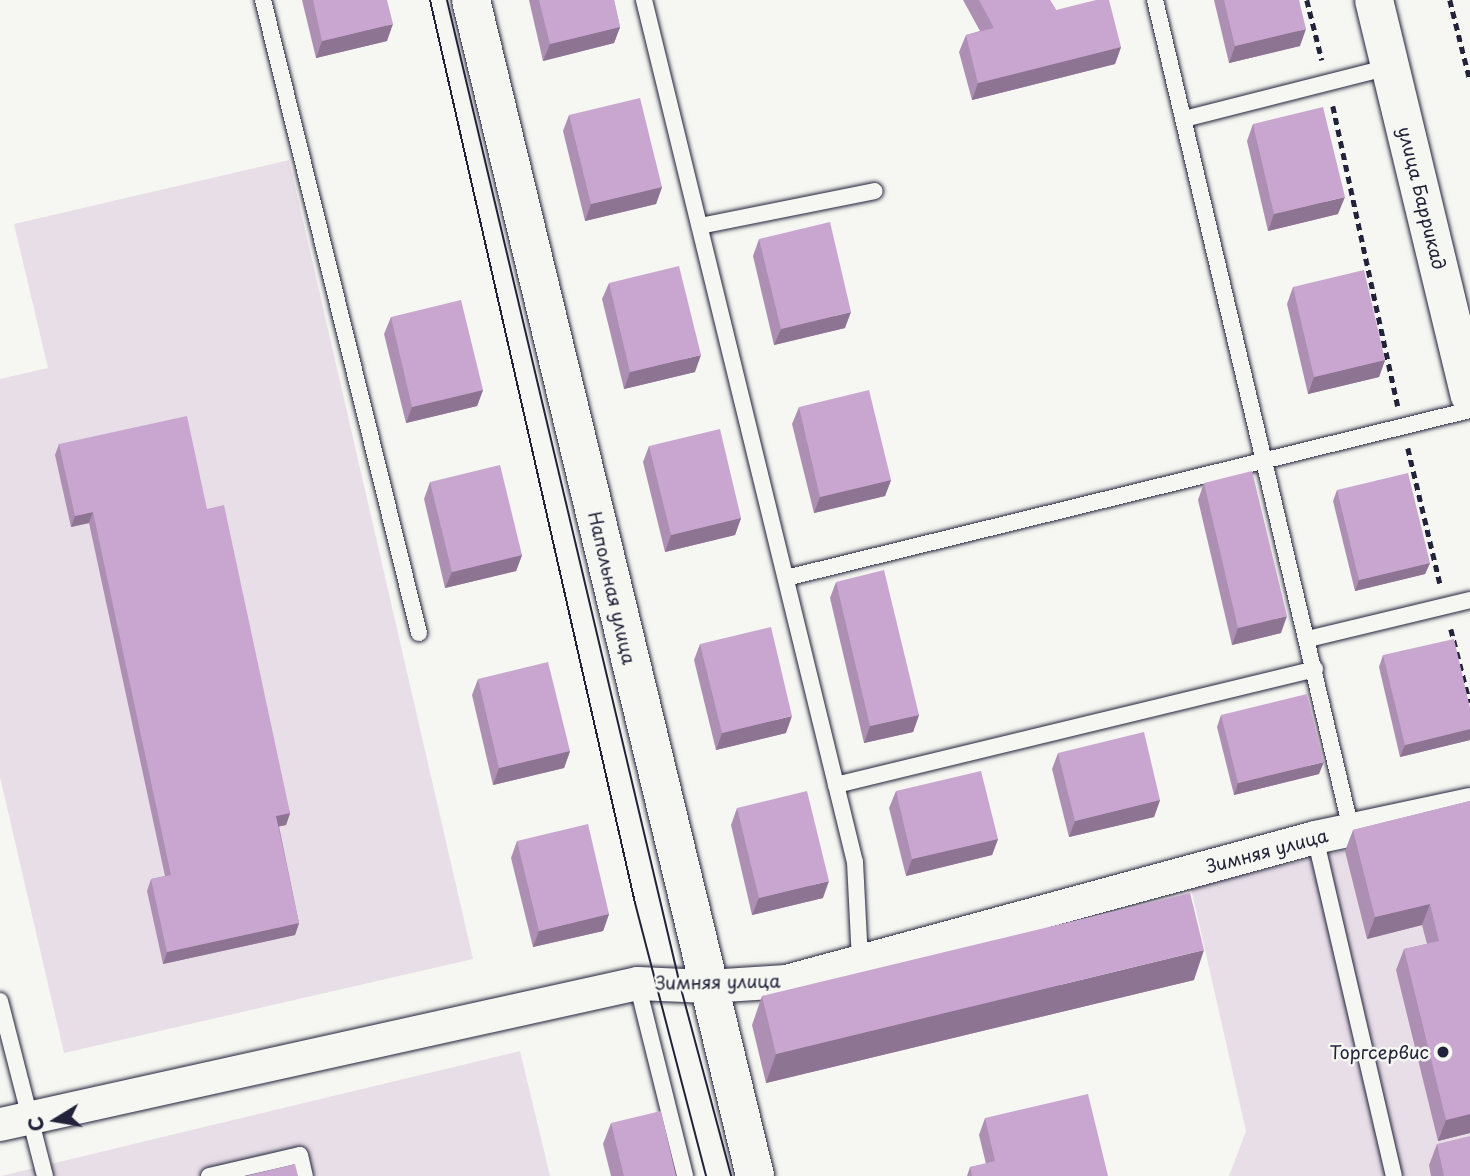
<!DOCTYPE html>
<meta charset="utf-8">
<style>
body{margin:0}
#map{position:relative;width:1470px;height:1176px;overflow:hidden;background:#f6f6f2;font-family:"Playpen Sans",sans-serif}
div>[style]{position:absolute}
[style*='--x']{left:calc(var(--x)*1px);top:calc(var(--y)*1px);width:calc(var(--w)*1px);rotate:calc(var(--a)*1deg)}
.built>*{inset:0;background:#e8dee8}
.path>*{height:4.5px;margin-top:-2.25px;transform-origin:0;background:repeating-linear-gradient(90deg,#22223b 0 7px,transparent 0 12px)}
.roads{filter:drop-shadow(0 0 2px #22223b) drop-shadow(0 0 2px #22223b)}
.service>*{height:16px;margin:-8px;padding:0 8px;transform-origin:8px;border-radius:8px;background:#f6f6f2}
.minor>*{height:33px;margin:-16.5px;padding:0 16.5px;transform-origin:16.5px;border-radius:16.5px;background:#f6f6f2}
.tertiary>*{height:38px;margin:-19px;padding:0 19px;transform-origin:19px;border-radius:19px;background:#f6f6f2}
.primary>*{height:38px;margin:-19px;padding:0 19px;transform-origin:19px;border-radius:19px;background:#f6f6f2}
.tram>*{height:2px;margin:-1px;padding:0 1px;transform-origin:1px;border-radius:1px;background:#22223b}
.wall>*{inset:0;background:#ad8fb3}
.shaded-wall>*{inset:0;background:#8d7492}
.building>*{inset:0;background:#c9a6d0}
.dots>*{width:19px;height:19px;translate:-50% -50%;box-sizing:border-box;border:4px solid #f6f6f2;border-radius:50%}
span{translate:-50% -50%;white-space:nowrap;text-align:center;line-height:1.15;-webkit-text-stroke:5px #f6f6f2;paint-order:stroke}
.street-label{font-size:18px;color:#22223b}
.poi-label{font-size:18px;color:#22223b}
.right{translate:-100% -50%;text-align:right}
.north{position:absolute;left:21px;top:1085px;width:70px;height:70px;-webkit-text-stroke:5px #f6f6f2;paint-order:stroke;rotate:259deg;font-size:19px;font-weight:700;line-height:28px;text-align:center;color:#22223b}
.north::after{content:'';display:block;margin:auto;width:24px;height:32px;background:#22223b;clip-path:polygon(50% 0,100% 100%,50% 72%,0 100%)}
</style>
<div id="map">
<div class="built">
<i style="clip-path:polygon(289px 160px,473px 959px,64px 1053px,0 777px,0 379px,48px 368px,14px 224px)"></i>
<i style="clip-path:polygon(1470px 820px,1470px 1176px,1229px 1176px,1246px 1131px,1191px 888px)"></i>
<i style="clip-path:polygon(520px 1051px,550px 1176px,1px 1176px)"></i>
</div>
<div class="path">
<i style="--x:1307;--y:0;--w:62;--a:76"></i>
<i style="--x:1450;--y:0;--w:82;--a:76"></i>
<i style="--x:1333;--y:106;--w:307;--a:77.8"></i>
<i style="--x:1408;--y:448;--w:139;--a:76.7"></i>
<i style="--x:1451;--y:629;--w:76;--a:75.6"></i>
</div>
<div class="roads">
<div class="service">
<i style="--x:263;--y:0;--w:652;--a:76.16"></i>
<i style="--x:644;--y:0;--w:887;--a:76.25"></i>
<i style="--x:855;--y:862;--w:100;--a:87.1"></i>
<i style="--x:1155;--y:0;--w:852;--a:76.7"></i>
<i style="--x:1184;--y:119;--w:212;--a:-14.2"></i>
<i style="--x:700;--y:226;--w:178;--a:-11.3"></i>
<i style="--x:786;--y:578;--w:704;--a:-13.8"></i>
<i style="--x:1308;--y:639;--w:167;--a:-13.5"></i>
<i style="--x:836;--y:785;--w:493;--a:-13.6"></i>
<i style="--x:1315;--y:837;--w:348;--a:76.9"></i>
<i style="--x:637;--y:983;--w:199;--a:76"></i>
<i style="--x:0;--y:1001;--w:181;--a:75.6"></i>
<i style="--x:209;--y:1176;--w:93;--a:-13"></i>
<i style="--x:300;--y:1155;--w:22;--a:77"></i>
</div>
<div class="minor">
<i style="--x:0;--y:1124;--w:652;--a:-12.48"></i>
<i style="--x:637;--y:983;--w:71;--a:2.4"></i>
<i style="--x:708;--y:986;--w:78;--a:-3.7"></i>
<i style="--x:786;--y:981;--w:548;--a:-15.23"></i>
<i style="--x:1315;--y:837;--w:158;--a:-12"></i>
</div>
<div class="tertiary">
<i style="--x:471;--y:0;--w:1210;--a:76.42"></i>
</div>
<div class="primary">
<i style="--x:1374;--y:0;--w:407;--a:76.4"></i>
</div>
</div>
<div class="tram">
<i style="--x:430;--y:0;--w:926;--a:77.21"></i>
<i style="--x:635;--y:903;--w:282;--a:75.4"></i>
<i style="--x:447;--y:0;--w:1012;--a:76.69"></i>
<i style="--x:680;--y:985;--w:198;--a:75"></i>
</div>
<div class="wall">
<i style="clip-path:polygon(302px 0,387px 0,387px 41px,316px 58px)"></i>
<i style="clip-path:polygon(529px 0,614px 0,620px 27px,614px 43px,543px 61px)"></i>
<i style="clip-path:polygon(963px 0,1050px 0,1056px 10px,1121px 47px,1115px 64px,972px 100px,959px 52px,966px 35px,980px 31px)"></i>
<i style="clip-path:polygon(1214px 0,1299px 0,1300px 46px,1229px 63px)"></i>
<i style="clip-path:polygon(569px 115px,662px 187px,656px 204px,585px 221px,563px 131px)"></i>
<i style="clip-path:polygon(1253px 124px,1338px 214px,1268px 231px,1247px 141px)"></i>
<i style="clip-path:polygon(759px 239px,845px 328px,774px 345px,753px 256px)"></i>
<i style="clip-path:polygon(609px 283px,695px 372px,624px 389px,602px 299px)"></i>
<i style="clip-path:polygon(1293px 287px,1385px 360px,1379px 377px,1308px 394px,1287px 304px)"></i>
<i style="clip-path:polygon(391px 317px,483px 390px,477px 406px,406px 423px,384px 334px)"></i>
<i style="clip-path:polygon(799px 407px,891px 480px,885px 496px,814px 513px,792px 424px)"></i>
<i style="clip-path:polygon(59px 444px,207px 509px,290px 813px,286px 825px,279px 826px,299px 923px,295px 935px,163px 964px,147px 891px,151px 879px,165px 876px,89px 523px,71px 527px,55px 455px)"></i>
<i style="clip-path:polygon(649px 446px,741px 518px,735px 535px,665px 552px,643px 462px)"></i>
<i style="clip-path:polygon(430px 482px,522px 555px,516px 571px,445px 588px,424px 499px)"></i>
<i style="clip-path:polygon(1204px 483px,1281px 633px,1232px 645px,1198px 500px)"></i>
<i style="clip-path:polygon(1337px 490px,1430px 563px,1425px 574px,1355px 591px,1333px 501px)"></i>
<i style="clip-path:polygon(836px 582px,919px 715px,913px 732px,864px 743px,830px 598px)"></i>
<i style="clip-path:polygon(700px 644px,786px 733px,716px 750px,694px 660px)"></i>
<i style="clip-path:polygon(1383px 655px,1470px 708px,1470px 740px,1400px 757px,1379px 667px)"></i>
<i style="clip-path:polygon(478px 679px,570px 751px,564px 768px,493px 785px,472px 695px)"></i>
<i style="clip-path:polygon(1221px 715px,1319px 774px,1234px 795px,1217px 727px)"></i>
<i style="clip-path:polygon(1058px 753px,1160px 800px,1154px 817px,1069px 837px,1052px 769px)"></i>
<i style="clip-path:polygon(896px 791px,998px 839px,992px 855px,906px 876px,889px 808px)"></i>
<i style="clip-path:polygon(1470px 801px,1470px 1133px,1438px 1141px,1396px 970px,1404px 949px,1427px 944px,1422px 925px,1367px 939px,1345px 851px,1353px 830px)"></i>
<i style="clip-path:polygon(737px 808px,823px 898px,752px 915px,731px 825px)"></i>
<i style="clip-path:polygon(517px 841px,609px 914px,603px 931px,533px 947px,511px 858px)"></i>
<i style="clip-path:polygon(1194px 980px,766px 1083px,752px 1025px,762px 996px)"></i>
<i style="clip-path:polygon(985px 1118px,1108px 1176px,967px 1176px,970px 1167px,986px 1164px,979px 1135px)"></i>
<i style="clip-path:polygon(611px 1123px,676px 1176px,611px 1176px,603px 1144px)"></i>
<i style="clip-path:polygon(1437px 1144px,1470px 1176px,1431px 1176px,1429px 1165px)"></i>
</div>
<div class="shaded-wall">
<i style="clip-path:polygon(393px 24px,387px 41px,316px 58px,322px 41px)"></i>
<i style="clip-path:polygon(620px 27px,614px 43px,543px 61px,550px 44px)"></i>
<i style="clip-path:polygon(1306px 29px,1300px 46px,1229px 63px,1235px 46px)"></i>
<i style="clip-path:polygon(1121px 47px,1115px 64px,972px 100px,978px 83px)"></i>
<i style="clip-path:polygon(662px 187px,656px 204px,585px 221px,591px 204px)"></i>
<i style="clip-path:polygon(1345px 197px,1338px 214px,1268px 231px,1274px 214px)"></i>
<i style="clip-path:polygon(851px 312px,845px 328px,774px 345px,781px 329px)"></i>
<i style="clip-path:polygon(701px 355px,695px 372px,624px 389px,630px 372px)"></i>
<i style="clip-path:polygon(1385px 360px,1379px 377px,1308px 394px,1314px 377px)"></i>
<i style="clip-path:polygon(483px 390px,477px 406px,406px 423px,412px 407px)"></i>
<i style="clip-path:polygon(891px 480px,885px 496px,814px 513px,820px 497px)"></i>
<i style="clip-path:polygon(93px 512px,89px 523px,71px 527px,75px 516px)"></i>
<i style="clip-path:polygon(741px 518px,735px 535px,665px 552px,671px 535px)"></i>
<i style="clip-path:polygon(522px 555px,516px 571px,445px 588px,452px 572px)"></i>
<i style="clip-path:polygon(1430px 563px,1425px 574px,1355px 591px,1359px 580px)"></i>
<i style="clip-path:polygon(1287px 616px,1281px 633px,1232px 645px,1238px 628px)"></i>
<i style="clip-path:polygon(919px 715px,913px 732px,864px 743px,870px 726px)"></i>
<i style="clip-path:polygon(792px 716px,786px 733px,716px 750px,722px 733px)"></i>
<i style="clip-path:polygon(1470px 729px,1470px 740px,1400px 757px,1405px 745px)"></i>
<i style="clip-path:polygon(570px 751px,564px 768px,493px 785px,499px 768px)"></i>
<i style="clip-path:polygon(1324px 762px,1319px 774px,1234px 795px,1238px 783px)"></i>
<i style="clip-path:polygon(1160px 800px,1154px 817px,1069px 837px,1075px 821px)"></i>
<i style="clip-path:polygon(290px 813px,286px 825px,272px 828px,276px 816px)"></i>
<i style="clip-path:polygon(998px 839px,992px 855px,906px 876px,912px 859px)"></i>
<i style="clip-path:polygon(829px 881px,823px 898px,752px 915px,759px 898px)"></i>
<i style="clip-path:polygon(1430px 904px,1422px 925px,1367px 939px,1375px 917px)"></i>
<i style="clip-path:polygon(609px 914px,603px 931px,533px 947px,539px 931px)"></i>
<i style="clip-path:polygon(299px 923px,295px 935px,163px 964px,167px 952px)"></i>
<i style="clip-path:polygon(1204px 950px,1194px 980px,766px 1083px,776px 1054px)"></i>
<i style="clip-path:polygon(1470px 1114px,1470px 1133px,1438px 1141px,1446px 1120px)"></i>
</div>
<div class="building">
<i style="clip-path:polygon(313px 0,387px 0,393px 24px,322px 41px)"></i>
<i style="clip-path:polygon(539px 0,614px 0,620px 27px,550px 44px)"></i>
<i style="clip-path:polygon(979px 0,1050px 0,1056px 10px,1096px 0,1109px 0,1121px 47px,978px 83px,966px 35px,994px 28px)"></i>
<i style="clip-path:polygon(1224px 0,1299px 0,1306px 29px,1235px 46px)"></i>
<i style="clip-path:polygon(640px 98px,662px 187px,591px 204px,569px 115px)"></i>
<i style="clip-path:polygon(1323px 107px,1345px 197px,1274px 214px,1253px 124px)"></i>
<i style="clip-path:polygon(830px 222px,851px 312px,781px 329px,759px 239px)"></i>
<i style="clip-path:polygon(679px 266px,701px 355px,630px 372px,609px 283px)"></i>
<i style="clip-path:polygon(1364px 270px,1385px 360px,1314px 377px,1293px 287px)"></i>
<i style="clip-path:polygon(461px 300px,483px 390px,412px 407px,391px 317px)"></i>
<i style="clip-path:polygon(869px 390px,891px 480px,820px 497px,799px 407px)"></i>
<i style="clip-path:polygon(187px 416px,207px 509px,224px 505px,290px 813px,276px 816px,299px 923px,167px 952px,151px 879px,171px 875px,93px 512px,75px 516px,59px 444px)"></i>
<i style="clip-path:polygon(720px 429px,741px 518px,671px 535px,649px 446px)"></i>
<i style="clip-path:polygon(500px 465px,522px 555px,452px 572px,430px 482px)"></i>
<i style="clip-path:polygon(1252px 471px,1287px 616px,1238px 628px,1204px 483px)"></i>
<i style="clip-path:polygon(1408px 473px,1430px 563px,1359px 580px,1337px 490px)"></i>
<i style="clip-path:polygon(884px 570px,919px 715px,870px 726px,836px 582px)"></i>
<i style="clip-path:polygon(771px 627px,792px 716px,722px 733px,700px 644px)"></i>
<i style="clip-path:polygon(1454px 639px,1470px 708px,1470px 729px,1405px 745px,1383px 655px)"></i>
<i style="clip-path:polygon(548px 662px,570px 751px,499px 768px,478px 679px)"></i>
<i style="clip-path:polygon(1307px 694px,1324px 762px,1238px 783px,1221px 715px)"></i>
<i style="clip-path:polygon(1144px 732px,1160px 800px,1075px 821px,1058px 753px)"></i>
<i style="clip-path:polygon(981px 771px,998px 839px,912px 859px,896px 791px)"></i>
<i style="clip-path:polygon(807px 791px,829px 881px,759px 898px,737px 808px)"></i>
<i style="clip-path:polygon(1470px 801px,1470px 1114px,1446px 1120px,1404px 949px,1439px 941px,1430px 904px,1375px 917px,1353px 830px)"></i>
<i style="clip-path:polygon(588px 824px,609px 914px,539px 931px,517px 841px)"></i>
<i style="clip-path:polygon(1190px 893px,1204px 950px,776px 1054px,762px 996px)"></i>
<i style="clip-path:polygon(1088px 1094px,1108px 1176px,972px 1176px,970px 1167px,995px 1161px,985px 1118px)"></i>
<i style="clip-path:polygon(661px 1111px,676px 1176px,624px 1176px,611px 1123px)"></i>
<i style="clip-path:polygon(1470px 1136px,1470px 1176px,1444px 1176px,1437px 1144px)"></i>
<i style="clip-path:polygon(295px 1164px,298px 1176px,246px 1176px)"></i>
</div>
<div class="dots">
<i style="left:1443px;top:1052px;background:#22223b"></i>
</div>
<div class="street-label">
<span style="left:1422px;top:198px;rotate:76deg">улица Баррикад</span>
<span style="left:612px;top:588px;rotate:77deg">Напольная улица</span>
<span style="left:1267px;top:851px;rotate:-15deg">Зимняя улица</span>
<span style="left:718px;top:982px;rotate:-1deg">Зимняя улица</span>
</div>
<div class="poi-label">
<span class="right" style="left:1429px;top:1052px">Торгсервис</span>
</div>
<div class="north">С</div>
</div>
